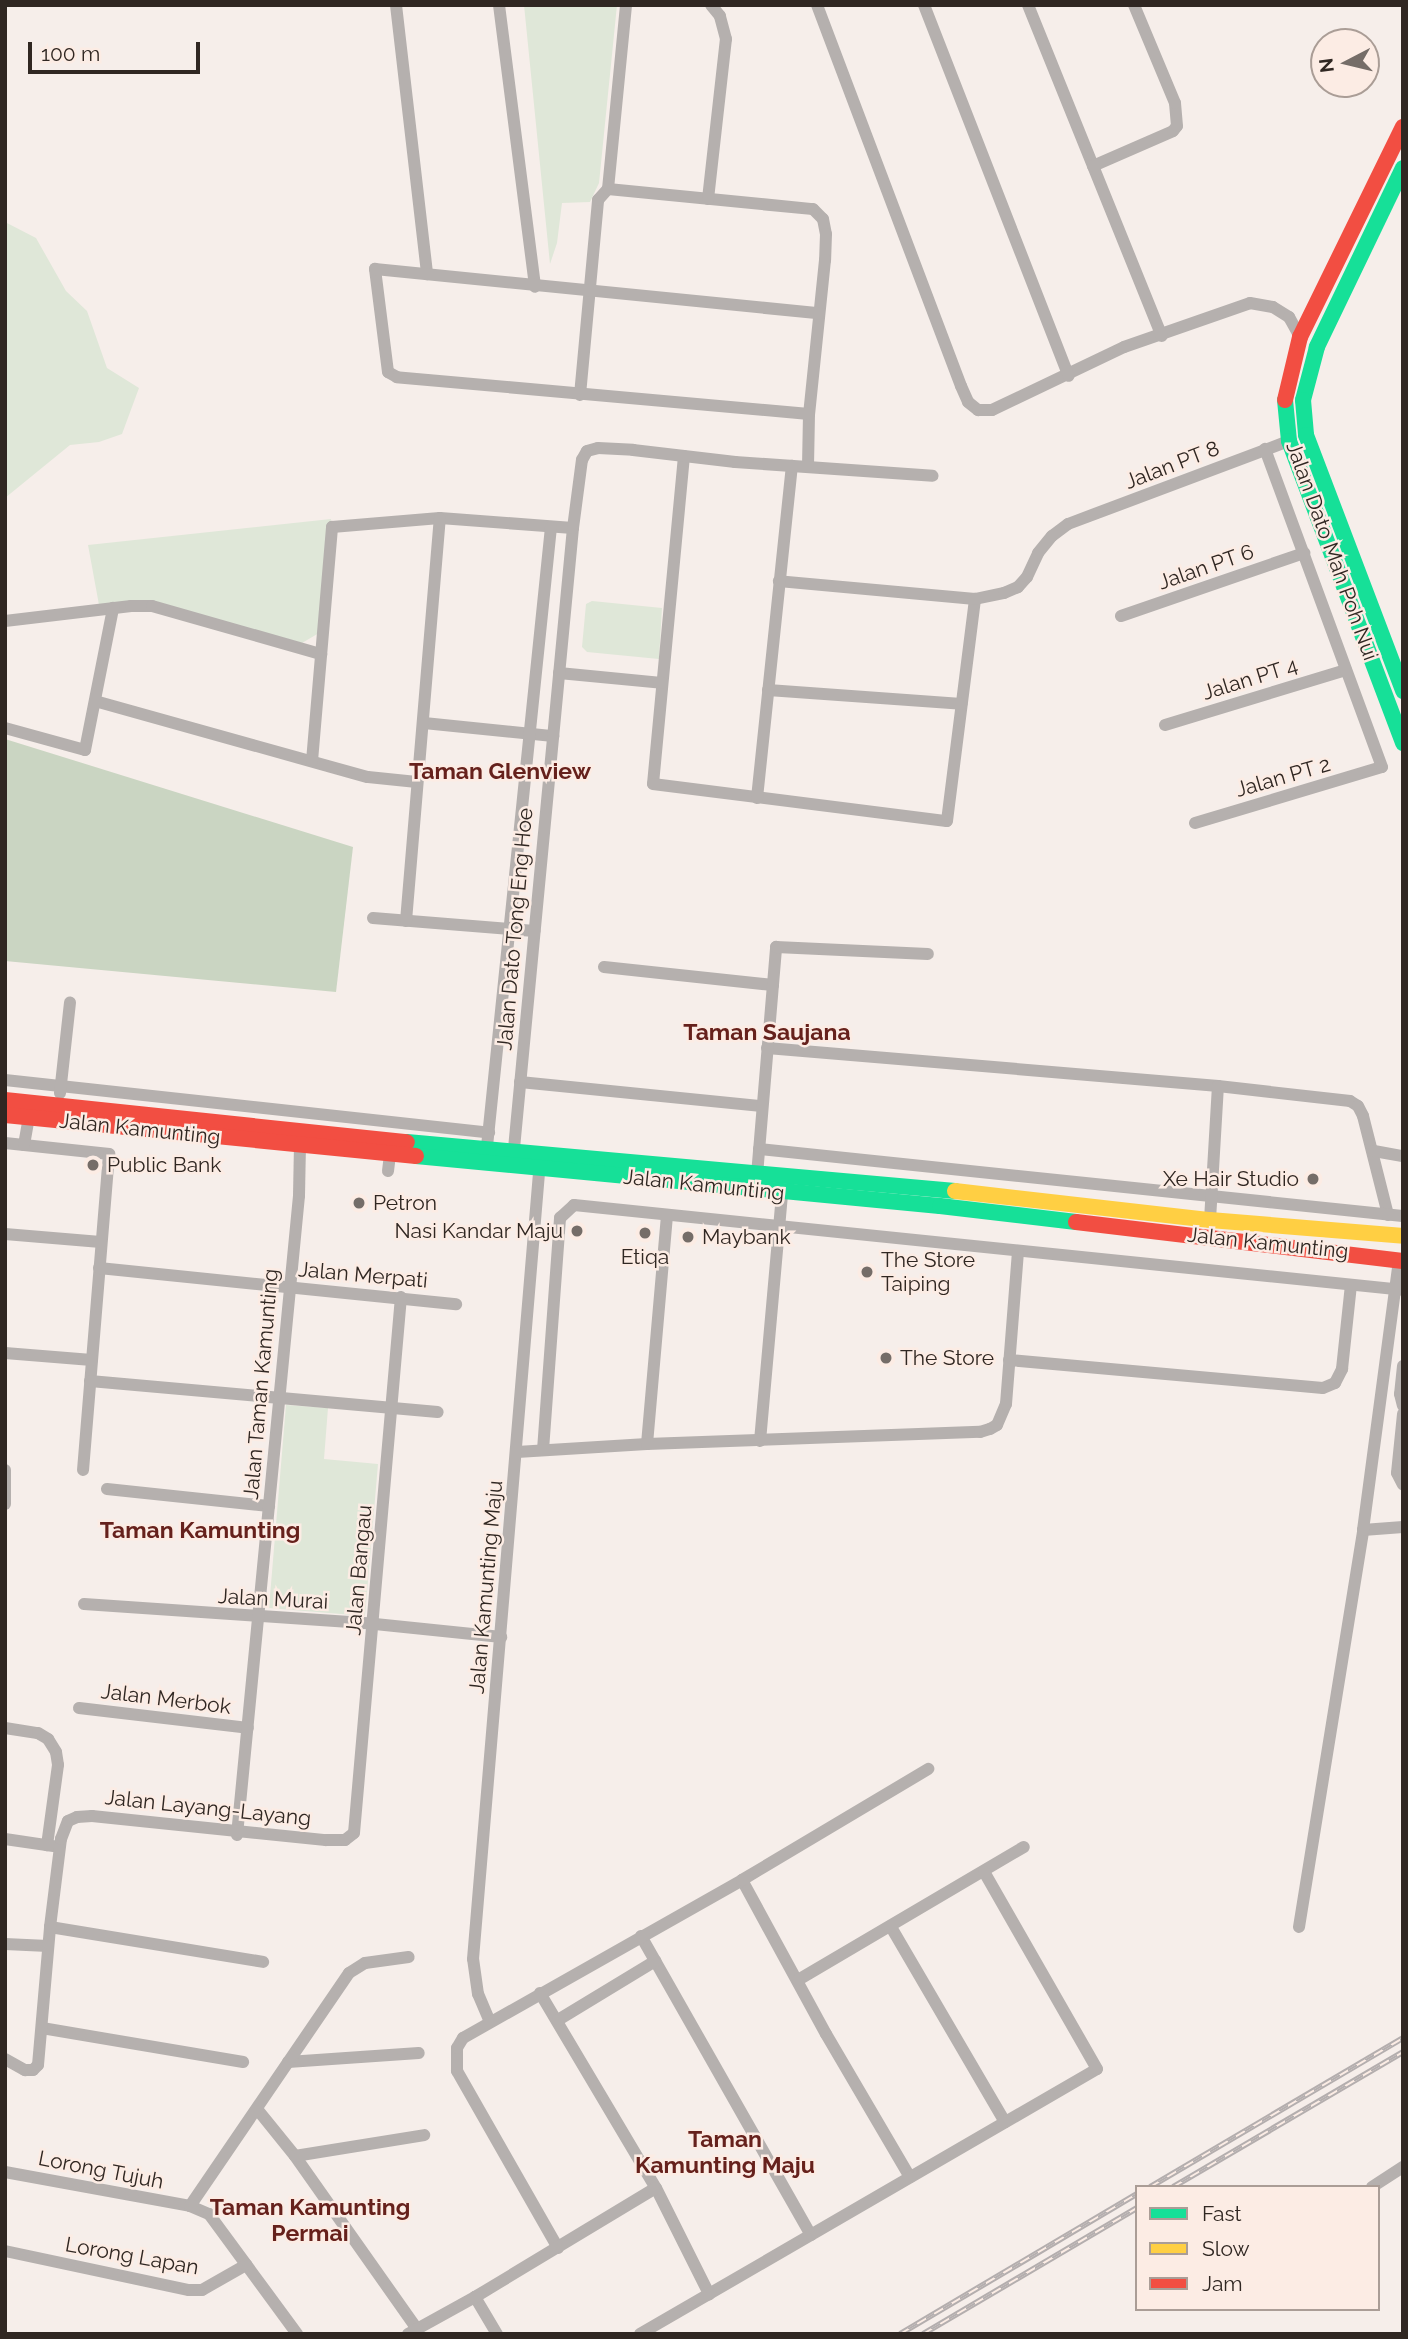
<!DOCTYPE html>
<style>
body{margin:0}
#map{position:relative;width:1408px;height:2339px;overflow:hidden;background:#f6eeea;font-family:Raleway,sans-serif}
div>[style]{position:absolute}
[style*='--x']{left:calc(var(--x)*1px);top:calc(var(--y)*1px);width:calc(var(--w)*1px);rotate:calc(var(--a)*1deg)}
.green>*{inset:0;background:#dfe7d8}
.forest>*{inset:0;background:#cad5c2}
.street>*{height:12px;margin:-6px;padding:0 6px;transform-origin:6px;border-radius:6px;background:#b5b0ae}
.fast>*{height:16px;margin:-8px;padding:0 8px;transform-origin:8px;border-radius:8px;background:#16e098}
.slow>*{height:16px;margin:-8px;padding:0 8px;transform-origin:8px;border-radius:8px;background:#ffcf43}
.jam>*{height:16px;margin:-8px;padding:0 8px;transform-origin:8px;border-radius:8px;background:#f24e42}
.rail>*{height:6px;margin-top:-3px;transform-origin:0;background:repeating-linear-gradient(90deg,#fcece4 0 10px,#b4aeae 0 20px);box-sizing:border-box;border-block:2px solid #b4aeae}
.dots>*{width:19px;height:19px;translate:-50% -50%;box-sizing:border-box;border:4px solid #fcece4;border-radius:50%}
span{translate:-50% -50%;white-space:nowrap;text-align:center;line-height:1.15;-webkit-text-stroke:5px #fcece4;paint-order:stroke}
.street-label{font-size:21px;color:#302722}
.poi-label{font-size:21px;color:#302722}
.left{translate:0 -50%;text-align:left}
.right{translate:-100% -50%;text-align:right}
.neighbourhood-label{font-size:23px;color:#66211c;font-weight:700}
.frame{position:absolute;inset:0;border:7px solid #302722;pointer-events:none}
.legend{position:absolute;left:1135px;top:2185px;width:245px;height:126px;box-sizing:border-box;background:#fcece4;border:2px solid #aa9d96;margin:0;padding:9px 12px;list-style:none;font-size:21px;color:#302722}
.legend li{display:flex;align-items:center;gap:14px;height:35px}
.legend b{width:35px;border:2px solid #aa9d96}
.north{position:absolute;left:1310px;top:28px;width:70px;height:70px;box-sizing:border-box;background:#fcece4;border:2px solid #aa9d96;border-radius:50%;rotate:263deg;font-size:19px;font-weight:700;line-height:28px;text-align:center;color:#302722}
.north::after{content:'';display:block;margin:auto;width:24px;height:32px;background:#756d68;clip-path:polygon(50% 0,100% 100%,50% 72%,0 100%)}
.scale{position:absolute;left:28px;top:42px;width:172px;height:32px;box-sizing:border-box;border:4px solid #302722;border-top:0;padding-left:9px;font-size:21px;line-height:24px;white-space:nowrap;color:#302722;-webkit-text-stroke:5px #fcece4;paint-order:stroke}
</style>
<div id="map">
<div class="green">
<i style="clip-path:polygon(524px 5px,617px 5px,599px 183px,590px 202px,562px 203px,557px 243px,550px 264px)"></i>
<i style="clip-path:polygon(5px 222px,36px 238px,66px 291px,87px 311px,107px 368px,139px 388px,122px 434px,99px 442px,70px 445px,5px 498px)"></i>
<i style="clip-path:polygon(331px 519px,319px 633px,302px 643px,149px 601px,99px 605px,88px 545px)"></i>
<i style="clip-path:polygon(592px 601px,662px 608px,659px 659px,587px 652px,582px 647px,586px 604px)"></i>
<i style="clip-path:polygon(286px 1405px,328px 1408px,324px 1459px,378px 1464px,365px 1616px,269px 1608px)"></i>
</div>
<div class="forest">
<i style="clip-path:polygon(5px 739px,353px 847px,336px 992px,5px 961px)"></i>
</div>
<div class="street">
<i style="--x:396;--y:5;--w:271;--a:83.4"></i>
<i style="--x:499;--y:5;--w:284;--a:82.7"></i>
<i style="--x:817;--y:5;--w:407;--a:69.3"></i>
<i style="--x:961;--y:386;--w:17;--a:66"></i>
<i style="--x:968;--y:402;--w:13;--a:39"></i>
<i style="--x:978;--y:410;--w:14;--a:0"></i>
<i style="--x:992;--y:410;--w:146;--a:-25.5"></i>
<i style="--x:1124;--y:347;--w:133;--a:-19.2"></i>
<i style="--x:1250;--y:303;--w:23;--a:10"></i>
<i style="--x:1273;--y:307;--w:19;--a:32"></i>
<i style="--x:1289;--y:317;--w:23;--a:61"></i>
<i style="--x:924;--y:5;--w:398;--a:68.7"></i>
<i style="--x:1028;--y:5;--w:357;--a:68"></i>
<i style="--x:1093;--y:166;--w:87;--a:-23.6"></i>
<i style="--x:1173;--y:131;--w:6;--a:-51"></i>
<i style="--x:1177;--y:126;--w:23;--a:-95"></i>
<i style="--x:1175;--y:103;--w:106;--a:-112.7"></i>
<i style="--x:608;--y:189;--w:206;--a:5.6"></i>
<i style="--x:813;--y:209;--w:14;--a:45"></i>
<i style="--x:823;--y:219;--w:15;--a:79"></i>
<i style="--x:826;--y:234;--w:26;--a:92"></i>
<i style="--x:825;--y:260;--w:155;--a:95.9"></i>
<i style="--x:809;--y:414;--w:52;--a:91.1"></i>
<i style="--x:708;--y:199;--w:161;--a:-83.6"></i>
<i style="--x:726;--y:39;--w:24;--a:-105"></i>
<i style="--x:720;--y:16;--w:14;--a:-129"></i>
<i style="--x:580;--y:395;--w:196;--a:-84.7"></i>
<i style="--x:598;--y:200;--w:15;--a:-48"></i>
<i style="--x:608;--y:189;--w:185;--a:-84.4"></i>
<i style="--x:809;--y:414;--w:414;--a:-174.9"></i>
<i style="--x:397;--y:377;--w:10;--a:-151"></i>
<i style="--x:388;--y:372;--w:104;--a:-97.2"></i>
<i style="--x:375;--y:269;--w:446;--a:5.7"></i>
<i style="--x:684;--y:456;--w:329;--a:95.4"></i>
<i style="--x:653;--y:784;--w:296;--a:7.2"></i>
<i style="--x:947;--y:821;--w:224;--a:-82.8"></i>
<i style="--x:975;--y:599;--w:197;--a:-174.8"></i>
<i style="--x:975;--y:599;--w:30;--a:-12"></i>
<i style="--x:1004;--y:593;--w:15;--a:-23"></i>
<i style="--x:1018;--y:587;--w:13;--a:-48"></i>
<i style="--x:1027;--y:577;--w:26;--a:-65"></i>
<i style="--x:1038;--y:553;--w:22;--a:-51"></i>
<i style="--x:1052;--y:536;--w:20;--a:-37"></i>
<i style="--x:1068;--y:524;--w:236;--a:-20.6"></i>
<i style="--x:1121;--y:616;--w:194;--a:-19"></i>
<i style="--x:5;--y:621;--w:127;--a:-6.8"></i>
<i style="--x:131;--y:606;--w:21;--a:0"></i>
<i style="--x:152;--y:606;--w:176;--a:15.9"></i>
<i style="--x:559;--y:673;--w:103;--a:5.5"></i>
<i style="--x:768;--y:690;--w:194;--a:4.1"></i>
<i style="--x:95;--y:701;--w:283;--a:15.6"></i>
<i style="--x:368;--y:777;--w:49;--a:5.8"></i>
<i style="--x:424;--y:723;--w:130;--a:5.8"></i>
<i style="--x:1165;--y:725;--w:189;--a:-16.9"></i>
<i style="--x:5;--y:728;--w:83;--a:15.4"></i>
<i style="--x:85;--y:750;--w:145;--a:-78.8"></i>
<i style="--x:312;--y:761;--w:235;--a:-85.1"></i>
<i style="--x:332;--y:527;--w:108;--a:-4.8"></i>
<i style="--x:440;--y:518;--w:133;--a:4.3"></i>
<i style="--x:757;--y:798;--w:334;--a:-84"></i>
<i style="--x:1195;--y:823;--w:195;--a:-16.7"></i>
<i style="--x:1382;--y:767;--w:339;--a:-110.2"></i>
<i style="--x:373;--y:918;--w:162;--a:4.6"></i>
<i style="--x:406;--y:921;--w:404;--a:-85.2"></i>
<i style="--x:604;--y:967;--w:170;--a:6.1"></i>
<i style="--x:767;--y:1048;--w:453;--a:4.8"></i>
<i style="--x:1218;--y:1086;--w:133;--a:6.5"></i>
<i style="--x:1350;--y:1101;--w:9;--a:32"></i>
<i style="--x:1358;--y:1106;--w:11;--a:63"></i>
<i style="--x:1363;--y:1116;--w:102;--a:75.8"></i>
<i style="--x:5;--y:1080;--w:487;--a:6.2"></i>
<i style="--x:520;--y:1082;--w:243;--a:5.7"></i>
<i style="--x:60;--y:1093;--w:91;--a:-83.7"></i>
<i style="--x:5;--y:1143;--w:105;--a:6"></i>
<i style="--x:109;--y:1154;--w:317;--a:94.7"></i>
<i style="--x:24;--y:1145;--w:28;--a:-80"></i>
<i style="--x:759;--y:1149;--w:647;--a:5.94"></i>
<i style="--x:1374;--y:1151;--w:29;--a:10"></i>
<i style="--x:486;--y:1156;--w:632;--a:-84.1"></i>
<i style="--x:513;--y:1159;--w:634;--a:-84.57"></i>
<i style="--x:573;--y:528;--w:69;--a:-82.5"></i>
<i style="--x:582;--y:460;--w:10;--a:-61"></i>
<i style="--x:587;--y:451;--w:11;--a:-15"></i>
<i style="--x:598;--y:448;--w:35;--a:3"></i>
<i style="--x:633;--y:450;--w:103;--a:6.7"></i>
<i style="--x:735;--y:462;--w:198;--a:4"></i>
<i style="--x:388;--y:1171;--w:17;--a:-83"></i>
<i style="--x:757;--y:1175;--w:229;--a:-85.2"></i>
<i style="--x:776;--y:947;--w:152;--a:2.6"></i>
<i style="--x:1210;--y:1220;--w:134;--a:-86.6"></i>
<i style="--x:5;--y:1234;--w:96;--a:4.8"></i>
<i style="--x:99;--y:1268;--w:359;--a:5.8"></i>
<i style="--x:5;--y:1353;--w:87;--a:4.6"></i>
<i style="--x:1009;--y:1360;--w:315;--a:5.1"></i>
<i style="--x:1323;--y:1388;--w:13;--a:-23"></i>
<i style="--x:1335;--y:1383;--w:16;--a:-63"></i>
<i style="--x:1342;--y:1369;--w:84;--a:-83.9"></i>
<i style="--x:1403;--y:1366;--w:28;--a:96"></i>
<i style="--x:1400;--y:1394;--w:12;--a:76"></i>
<i style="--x:90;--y:1381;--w:349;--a:5.1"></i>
<i style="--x:1403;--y:1414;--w:59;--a:95.8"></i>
<i style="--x:1397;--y:1473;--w:13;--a:63"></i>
<i style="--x:760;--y:1441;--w:249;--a:-84.9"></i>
<i style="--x:647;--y:1444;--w:229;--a:-85"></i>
<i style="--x:543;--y:1450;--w:233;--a:-85.8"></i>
<i style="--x:560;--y:1218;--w:19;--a:-43"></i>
<i style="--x:574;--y:1205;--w:833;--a:5.85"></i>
<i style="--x:517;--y:1452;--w:130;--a:-3.5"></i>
<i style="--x:647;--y:1444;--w:333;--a:-2.1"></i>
<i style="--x:980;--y:1432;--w:10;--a:-17"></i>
<i style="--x:990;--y:1429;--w:8;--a:-30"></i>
<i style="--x:997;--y:1425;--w:23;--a:-67"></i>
<i style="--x:1006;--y:1404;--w:152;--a:-85.5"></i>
<i style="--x:5;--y:1470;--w:34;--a:90"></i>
<i style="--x:107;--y:1489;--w:163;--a:6"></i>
<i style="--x:1363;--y:1530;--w:40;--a:-4.3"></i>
<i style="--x:84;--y:1604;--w:292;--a:3.9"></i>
<i style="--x:375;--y:1624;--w:127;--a:5.9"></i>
<i style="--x:79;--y:1708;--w:170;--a:6.7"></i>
<i style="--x:5;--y:1728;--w:33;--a:9"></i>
<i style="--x:38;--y:1733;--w:12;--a:31"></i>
<i style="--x:48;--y:1739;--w:15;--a:58"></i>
<i style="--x:56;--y:1752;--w:13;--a:81"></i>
<i style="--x:58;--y:1765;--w:81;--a:97.8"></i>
<i style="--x:237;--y:1835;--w:642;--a:-84.46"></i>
<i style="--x:299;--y:1196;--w:50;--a:-88.9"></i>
<i style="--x:5;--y:1839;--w:49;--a:8.3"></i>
<i style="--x:742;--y:1880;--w:175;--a:61.4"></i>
<i style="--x:826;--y:2034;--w:166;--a:59.6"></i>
<i style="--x:50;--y:1927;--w:216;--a:9.3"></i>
<i style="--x:891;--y:1927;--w:226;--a:59.7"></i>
<i style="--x:1299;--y:1927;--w:402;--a:-80.8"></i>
<i style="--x:1363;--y:1530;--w:272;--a:-82.4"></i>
<i style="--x:641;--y:1936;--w:344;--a:60.4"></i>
<i style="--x:5;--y:1944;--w:43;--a:2.7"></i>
<i style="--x:798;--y:1980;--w:262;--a:-30.5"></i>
<i style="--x:540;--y:1993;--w:227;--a:59.3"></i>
<i style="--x:656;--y:2188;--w:119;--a:63.4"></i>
<i style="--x:558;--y:2020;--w:114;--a:-31.3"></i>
<i style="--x:490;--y:2022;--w:30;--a:-113"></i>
<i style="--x:478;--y:1994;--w:35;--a:-98"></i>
<i style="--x:473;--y:1959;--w:801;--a:-85.2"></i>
<i style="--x:42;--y:2028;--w:204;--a:9.6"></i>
<i style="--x:5;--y:2059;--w:23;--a:29"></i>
<i style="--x:25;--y:2070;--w:8;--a:0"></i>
<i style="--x:33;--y:2070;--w:7;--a:-45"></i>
<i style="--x:38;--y:2065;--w:139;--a:-85"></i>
<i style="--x:50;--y:1927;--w:89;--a:-82.9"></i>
<i style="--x:61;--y:1839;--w:19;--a:-69"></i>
<i style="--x:68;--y:1821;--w:10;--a:-24"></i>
<i style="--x:77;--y:1817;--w:15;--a:-4"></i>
<i style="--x:92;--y:1816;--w:235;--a:5.9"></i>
<i style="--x:326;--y:1840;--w:19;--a:0"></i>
<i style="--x:345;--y:1840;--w:11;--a:-38"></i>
<i style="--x:354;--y:1833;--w:538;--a:-84.99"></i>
<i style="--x:288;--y:2062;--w:131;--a:-3.9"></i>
<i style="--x:257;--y:2109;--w:60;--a:51"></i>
<i style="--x:295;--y:2156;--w:212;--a:54.8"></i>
<i style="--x:295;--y:2156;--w:131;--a:-9.2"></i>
<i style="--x:5;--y:2172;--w:188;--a:10.4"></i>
<i style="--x:190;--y:2206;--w:21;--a:23"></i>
<i style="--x:209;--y:2214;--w:149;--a:53.7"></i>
<i style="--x:1372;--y:2187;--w:37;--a:-33"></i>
<i style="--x:190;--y:2206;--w:282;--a:-55.7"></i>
<i style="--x:349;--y:1973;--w:19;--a:-32"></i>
<i style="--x:365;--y:1963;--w:44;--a:-7.8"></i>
<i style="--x:558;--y:2248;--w:204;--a:-119.7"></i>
<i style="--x:457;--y:2071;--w:23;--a:-90"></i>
<i style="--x:457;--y:2048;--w:12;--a:-59"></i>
<i style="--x:463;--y:2038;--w:321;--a:-29.5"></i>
<i style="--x:742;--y:1880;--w:217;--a:-30.8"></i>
<i style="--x:5;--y:2251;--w:188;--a:12"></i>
<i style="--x:189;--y:2290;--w:13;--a:0"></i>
<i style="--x:202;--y:2290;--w:51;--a:-29.6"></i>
<i style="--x:475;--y:2297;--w:43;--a:59.3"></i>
<i style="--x:408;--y:2334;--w:77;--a:-28.9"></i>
<i style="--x:475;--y:2297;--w:211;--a:-31.1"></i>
<i style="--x:640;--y:2334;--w:528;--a:-30.11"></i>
<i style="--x:1097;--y:2069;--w:227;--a:-119.8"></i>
</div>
<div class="fast">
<i style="--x:1403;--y:168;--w:199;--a:115.7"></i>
<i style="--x:1317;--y:347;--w:55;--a:104.8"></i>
<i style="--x:1303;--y:400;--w:35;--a:85"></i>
<i style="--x:1306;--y:435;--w:274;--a:69.2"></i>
<i style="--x:1285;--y:400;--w:41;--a:84.4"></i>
<i style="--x:1289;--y:441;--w:323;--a:69.3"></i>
<i style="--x:407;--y:1142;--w:550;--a:5.11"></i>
<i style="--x:416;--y:1156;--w:526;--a:5.45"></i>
<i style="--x:940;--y:1206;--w:137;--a:6.7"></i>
</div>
<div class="slow">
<i style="--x:955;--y:1191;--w:257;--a:6.5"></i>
<i style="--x:1210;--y:1220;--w:194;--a:4.7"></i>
</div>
<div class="jam">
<i style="--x:1285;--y:400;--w:65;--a:-76.6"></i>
<i style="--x:1300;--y:337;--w:234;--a:-63.9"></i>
<i style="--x:5;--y:1100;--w:404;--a:6"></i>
<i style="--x:5;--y:1115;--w:413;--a:5.7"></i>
<i style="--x:1076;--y:1222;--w:329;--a:6.8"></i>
</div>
<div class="rail">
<i style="--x:1150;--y:2187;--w:294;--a:-30.5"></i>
<i style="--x:1173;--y:2187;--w:267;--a:-30.4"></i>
<i style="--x:900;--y:2334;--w:275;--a:-30.6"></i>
<i style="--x:923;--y:2334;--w:248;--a:-30.5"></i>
</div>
<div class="dots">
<i style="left:93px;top:1165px;background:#756d68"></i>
<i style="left:1313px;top:1179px;background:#756d68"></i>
<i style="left:359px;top:1203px;background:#756d68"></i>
<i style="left:577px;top:1231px;background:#756d68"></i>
<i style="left:645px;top:1233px;background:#756d68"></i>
<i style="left:688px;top:1237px;background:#756d68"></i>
<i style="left:867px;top:1272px;background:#756d68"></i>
<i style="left:886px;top:1358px;background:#756d68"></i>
</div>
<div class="street-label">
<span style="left:1172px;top:465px;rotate:-21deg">Jalan PT 8</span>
<span style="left:1332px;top:551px;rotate:70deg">Jalan Dato Mah Poh Nui</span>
<span style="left:1206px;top:567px;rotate:-19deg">Jalan PT 6</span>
<span style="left:1250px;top:679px;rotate:-17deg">Jalan PT 4</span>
<span style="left:1283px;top:777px;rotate:-16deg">Jalan PT 2</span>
<span style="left:515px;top:929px;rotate:-85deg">Jalan Dato Tong Eng Hoe</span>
<span style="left:140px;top:1129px;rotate:6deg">Jalan Kamunting</span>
<span style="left:704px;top:1185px;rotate:6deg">Jalan Kamunting</span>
<span style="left:1268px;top:1243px;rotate:6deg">Jalan Kamunting</span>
<span style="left:363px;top:1275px;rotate:5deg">Jalan Merpati</span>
<span style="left:261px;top:1384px;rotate:-85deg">Jalan Taman Kamunting</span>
<span style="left:359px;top:1570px;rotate:-85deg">Jalan Bangau</span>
<span style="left:486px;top:1587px;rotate:-85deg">Jalan Kamunting Maju</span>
<span style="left:273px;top:1599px;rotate:3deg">Jalan Murai</span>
<span style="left:166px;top:1699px;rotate:7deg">Jalan Merbok</span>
<span style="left:208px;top:1808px;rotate:6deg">Jalan Layang-Layang</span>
<span style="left:101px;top:2170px;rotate:11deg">Lorong Tujuh</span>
<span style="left:132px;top:2256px;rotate:10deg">Lorong Lapan</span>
</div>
<div class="poi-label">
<span class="left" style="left:107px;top:1165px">Public Bank</span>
<span class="right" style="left:1299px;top:1179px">Xe Hair Studio</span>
<span class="left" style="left:373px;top:1203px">Petron</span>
<span class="right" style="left:563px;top:1231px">Nasi Kandar Maju</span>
<span class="left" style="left:702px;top:1237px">Maybank</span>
<span style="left:645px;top:1257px">Etiqa</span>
<span class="left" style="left:881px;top:1272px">The Store<br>Taiping</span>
<span class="left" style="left:900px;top:1358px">The Store</span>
</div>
<div class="neighbourhood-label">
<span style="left:500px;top:771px">Taman Glenview</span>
<span style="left:767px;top:1032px">Taman Saujana</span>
<span style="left:200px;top:1530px">Taman Kamunting</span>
<span style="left:725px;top:2152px">Taman<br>Kamunting Maju</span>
<span style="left:310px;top:2220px">Taman Kamunting<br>Permai</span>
</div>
<div class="frame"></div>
<ul class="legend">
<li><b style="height:9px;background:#16e098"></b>Fast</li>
<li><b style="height:9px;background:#ffcf43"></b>Slow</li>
<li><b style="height:9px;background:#f24e42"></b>Jam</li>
</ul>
<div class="north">N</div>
<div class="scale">100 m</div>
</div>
